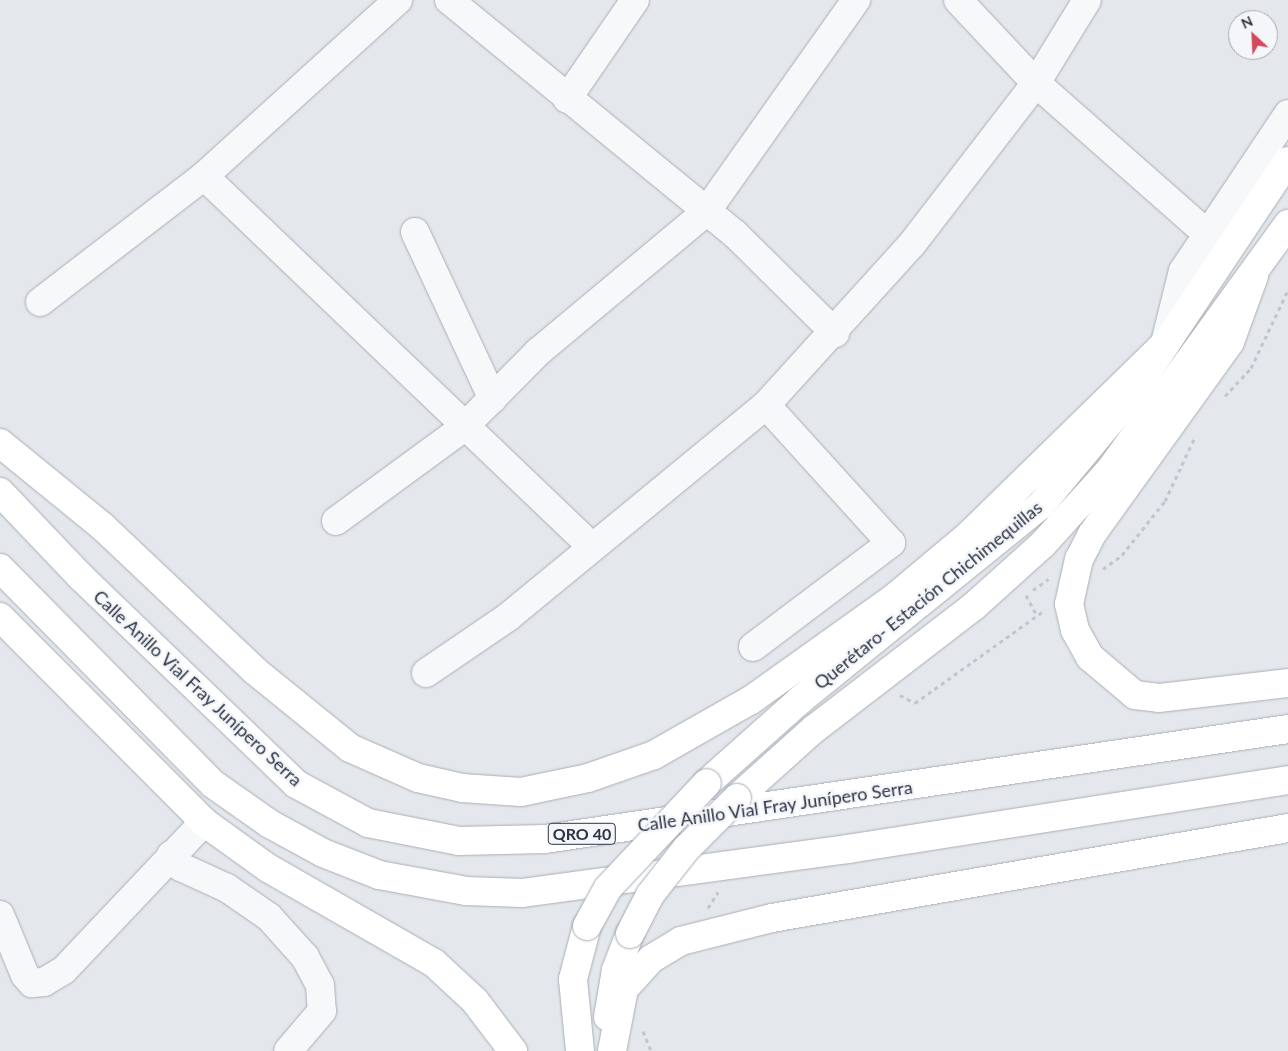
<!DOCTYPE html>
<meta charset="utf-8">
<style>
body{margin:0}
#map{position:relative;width:1288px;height:1051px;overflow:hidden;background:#e4e7ec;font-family:Lato,sans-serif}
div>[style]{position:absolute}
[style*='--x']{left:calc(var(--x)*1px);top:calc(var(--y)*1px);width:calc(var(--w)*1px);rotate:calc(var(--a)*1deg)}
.path>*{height:3px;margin-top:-1.5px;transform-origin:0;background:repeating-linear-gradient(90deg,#c2c5cb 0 4px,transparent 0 8px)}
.roads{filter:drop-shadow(0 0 1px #a9aeb7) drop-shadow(0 0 1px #a9aeb7)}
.minor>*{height:28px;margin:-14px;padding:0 14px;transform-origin:14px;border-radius:14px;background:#f7f8fa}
.major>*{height:28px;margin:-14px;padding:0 14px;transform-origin:14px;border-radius:14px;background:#fff}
.highway>*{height:28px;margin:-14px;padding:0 14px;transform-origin:14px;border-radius:14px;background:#fff}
.bridges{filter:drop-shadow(0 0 1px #a3abb8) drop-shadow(0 0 1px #a3abb8)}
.major-bridge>*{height:28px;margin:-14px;padding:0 14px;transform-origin:14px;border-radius:14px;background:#fff}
span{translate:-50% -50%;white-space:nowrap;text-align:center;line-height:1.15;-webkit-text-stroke:5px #f4f6f9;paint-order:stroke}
.shield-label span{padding:1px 4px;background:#f4f6f9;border:1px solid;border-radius:4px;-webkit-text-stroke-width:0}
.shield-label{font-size:16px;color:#2b3445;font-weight:700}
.street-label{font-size:18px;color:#2b3445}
.north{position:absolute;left:1228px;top:10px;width:50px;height:50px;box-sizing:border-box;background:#f4f6f9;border:1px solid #a4a8b1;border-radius:50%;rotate:335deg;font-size:14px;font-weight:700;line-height:20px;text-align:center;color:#2b3445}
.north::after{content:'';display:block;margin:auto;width:18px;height:22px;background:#d1495b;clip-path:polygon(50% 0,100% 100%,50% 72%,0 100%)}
</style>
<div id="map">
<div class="path">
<i style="--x:1225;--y:396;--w:38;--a:-47"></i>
<i style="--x:1251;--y:368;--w:86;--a:-64.6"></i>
<i style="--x:1103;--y:569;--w:24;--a:-36"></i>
<i style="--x:1122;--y:555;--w:69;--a:-51.5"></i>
<i style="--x:1165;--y:501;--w:71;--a:-64.9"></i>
<i style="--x:1033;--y:590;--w:19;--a:-35"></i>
<i style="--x:1026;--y:595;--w:24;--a:62"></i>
<i style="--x:900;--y:695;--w:17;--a:28"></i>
<i style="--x:915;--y:703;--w:160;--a:-35.6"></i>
<i style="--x:708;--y:908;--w:19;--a:-58"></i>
<i style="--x:643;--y:1031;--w:22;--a:68"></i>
</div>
<div class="roads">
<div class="minor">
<i style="--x:449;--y:0;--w:370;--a:39.3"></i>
<i style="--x:735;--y:234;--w:141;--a:44.7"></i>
<i style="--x:958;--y:0;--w:114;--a:46.8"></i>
<i style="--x:1036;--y:83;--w:228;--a:41.4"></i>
<i style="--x:567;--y:99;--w:120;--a:-55.5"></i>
<i style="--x:204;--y:176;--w:534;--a:43.71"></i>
<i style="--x:415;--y:232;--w:184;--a:65"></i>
<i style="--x:40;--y:302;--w:207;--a:-37.5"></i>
<i style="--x:204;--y:176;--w:262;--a:-42.2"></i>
<i style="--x:1165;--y:343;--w:74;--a:-76"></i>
<i style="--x:1183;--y:271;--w:189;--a:-56.2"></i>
<i style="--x:336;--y:521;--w:157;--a:-36.2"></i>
<i style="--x:463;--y:428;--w:107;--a:-45.4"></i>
<i style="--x:538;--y:352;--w:219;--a:-39.8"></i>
<i style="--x:706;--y:212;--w:260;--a:-54.7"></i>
<i style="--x:753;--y:647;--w:173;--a:-37"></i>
<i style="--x:891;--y:543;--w:186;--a:-132.2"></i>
<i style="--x:426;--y:673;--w:99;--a:-34.3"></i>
<i style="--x:508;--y:617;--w:334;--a:-39.4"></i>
<i style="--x:766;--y:405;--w:217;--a:-47.8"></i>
<i style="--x:912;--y:244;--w:203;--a:-52.4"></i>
<i style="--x:1036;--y:83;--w:97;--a:-58.4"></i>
<i style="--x:171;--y:855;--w:16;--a:50"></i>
<i style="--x:181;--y:867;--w:51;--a:24.5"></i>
<i style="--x:227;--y:888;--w:51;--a:34.6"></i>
<i style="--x:269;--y:917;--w:54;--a:48"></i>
<i style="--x:305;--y:957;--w:32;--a:62"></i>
<i style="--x:320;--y:985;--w:26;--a:86"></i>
<i style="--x:322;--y:1011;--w:52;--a:130.4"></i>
<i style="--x:0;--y:915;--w:65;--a:67.4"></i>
<i style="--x:25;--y:975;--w:11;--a:49"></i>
<i style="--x:32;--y:983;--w:12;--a:-5"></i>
<i style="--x:44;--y:982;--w:23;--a:-31"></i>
<i style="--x:64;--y:970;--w:204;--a:-46.6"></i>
</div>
<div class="major">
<i style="--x:707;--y:783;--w:125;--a:-41.7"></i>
<i style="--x:800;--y:700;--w:310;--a:-39"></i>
<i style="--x:1041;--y:505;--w:138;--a:-50.3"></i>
<i style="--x:1129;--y:399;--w:286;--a:-56.3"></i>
<i style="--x:737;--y:798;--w:103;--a:-41.9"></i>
<i style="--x:814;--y:729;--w:200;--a:-37.5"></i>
<i style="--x:973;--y:607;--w:94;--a:-42"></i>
<i style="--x:1043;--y:544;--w:100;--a:-47.8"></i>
<i style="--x:1110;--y:470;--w:304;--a:-54.1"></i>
<i style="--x:608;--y:1017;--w:48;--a:-80.3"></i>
<i style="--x:616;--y:970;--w:39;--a:-69"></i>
<i style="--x:580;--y:1051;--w:72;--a:-95.6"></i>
<i style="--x:573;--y:979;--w:55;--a:-75.2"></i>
</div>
<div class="highway">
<i style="--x:1254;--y:276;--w:70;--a:110"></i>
<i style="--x:1230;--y:342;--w:236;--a:125.7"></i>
<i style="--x:1092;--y:534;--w:28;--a:117"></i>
<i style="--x:1079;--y:559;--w:46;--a:102.5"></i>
<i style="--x:1069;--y:604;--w:27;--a:77"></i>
<i style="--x:1075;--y:630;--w:31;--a:61"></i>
<i style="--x:1090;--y:657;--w:59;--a:40.2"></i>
<i style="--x:1135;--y:695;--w:24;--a:7"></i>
<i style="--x:1159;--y:698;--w:130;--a:-6.6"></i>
<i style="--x:0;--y:443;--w:133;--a:39.2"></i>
<i style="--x:103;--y:527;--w:208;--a:43.4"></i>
<i style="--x:254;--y:670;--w:124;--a:39.1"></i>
<i style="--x:350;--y:748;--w:74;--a:23.8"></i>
<i style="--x:418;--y:778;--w:45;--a:12.8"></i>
<i style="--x:462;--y:788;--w:59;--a:3.9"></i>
<i style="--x:521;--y:792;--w:68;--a:-11.8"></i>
<i style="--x:588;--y:778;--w:70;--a:-19.2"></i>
<i style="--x:654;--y:755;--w:112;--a:-29.6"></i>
<i style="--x:751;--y:700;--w:176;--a:-35.5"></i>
<i style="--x:894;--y:598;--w:97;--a:-40"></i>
<i style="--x:968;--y:536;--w:274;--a:-44.3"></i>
<i style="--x:0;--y:492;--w:117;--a:46.4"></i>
<i style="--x:81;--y:577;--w:298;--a:43.9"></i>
<i style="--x:296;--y:784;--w:82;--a:28.4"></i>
<i style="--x:368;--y:823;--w:93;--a:11.2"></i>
<i style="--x:459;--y:841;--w:86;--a:-1.3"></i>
<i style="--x:545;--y:839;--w:751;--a:-8.42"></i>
<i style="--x:0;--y:568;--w:303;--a:45.4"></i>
<i style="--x:213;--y:784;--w:70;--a:35.1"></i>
<i style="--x:270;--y:824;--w:60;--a:28.7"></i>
<i style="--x:323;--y:853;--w:60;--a:21.4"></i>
<i style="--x:379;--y:875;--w:88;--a:10.4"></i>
<i style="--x:466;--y:891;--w:56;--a:2"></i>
<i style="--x:522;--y:893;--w:329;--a:-7.7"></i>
<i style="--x:848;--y:849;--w:445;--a:-8.9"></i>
<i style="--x:0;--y:617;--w:289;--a:45.1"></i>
<i style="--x:204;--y:822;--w:79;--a:35.7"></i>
<i style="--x:268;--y:868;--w:191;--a:29.8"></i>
<i style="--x:434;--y:963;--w:56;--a:42.8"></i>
<i style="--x:475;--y:1001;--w:63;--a:52.8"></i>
<i style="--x:612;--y:1051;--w:63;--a:-79"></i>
<i style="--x:624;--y:989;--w:40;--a:-48"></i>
<i style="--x:651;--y:959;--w:35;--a:-31"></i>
<i style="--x:681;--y:941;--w:94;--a:-14.2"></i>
<i style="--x:772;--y:918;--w:524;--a:-9.89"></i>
</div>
</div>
<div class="bridges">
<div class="major-bridge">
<i style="--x:587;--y:926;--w:43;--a:-61.1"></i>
<i style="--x:608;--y:888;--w:144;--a:-46.7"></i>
<i style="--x:630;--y:934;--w:44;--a:-62.9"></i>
<i style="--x:650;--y:895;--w:58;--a:-52"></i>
<i style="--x:686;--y:849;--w:72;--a:-45"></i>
</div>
</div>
<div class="shield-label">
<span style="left:582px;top:834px">QRO 40</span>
</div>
<div class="street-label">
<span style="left:928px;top:595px;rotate:-39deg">Querétaro- Estación Chichimequillas</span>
<span style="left:198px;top:688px;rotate:43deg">Calle Anillo Vial Fray Junípero Serra</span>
<span style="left:775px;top:806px;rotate:-8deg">Calle Anillo Vial Fray Junípero Serra</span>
</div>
<div class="north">N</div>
</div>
